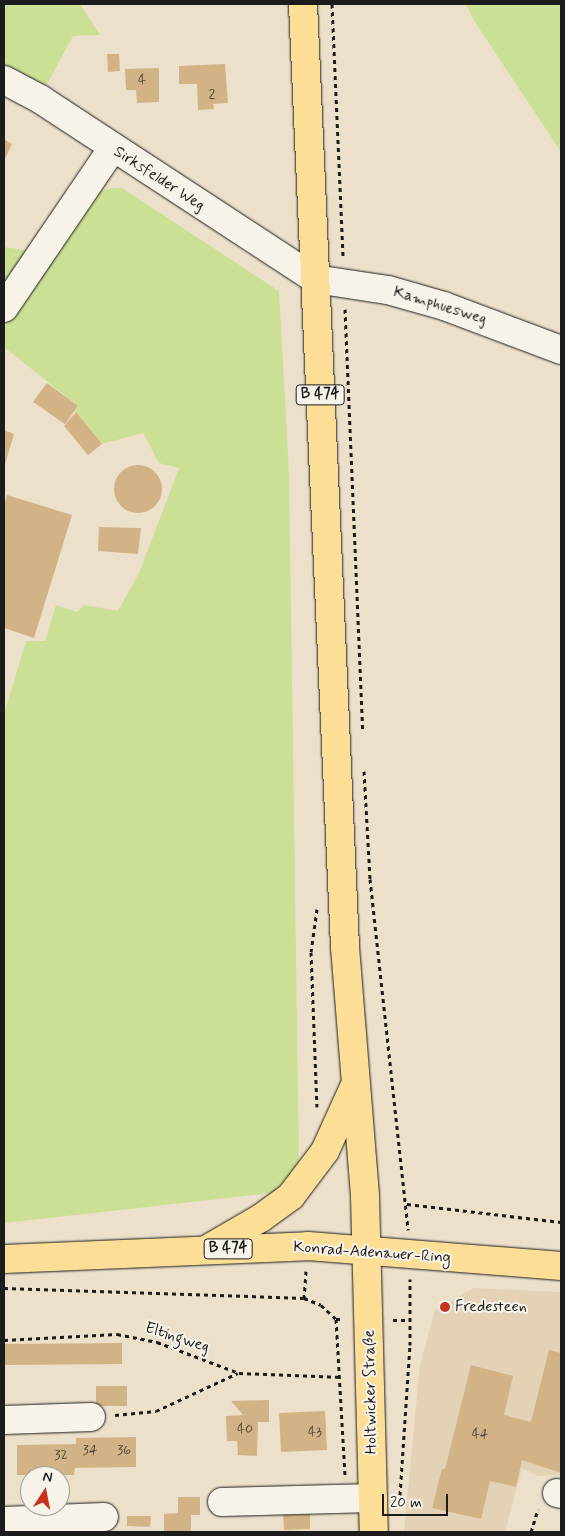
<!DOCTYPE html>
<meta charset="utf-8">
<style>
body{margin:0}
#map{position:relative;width:565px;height:1536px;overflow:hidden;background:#ece0cb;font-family:Mynerve,sans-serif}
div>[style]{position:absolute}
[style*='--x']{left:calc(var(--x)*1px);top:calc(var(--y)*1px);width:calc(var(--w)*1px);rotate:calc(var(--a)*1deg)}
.built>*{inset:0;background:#e4d2b6}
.green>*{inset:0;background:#cbe095}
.building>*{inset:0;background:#d2b386}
.round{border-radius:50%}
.path>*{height:3px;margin-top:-1.5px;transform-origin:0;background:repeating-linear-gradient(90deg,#1c1c1c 0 4px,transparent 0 8px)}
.roads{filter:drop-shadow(0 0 1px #1c1c1c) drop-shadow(0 0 1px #1c1c1c)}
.minor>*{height:28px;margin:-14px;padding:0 14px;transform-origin:14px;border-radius:14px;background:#f7f3e8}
.major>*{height:28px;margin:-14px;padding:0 14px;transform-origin:14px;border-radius:14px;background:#fcde96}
.dots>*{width:14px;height:14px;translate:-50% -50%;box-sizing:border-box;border:2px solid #f7f3e8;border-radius:50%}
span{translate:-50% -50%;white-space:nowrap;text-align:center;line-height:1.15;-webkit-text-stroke:4px #f7f3e8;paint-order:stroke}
.number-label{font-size:14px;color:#4a4236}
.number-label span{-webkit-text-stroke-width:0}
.shield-label span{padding:1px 4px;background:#f7f3e8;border:1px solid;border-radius:4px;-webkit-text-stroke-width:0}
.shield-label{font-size:15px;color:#1c1c1c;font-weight:700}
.street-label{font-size:16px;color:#1c1c1c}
.poi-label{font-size:16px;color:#1c1c1c}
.left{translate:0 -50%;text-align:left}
.frame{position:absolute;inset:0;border:5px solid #1c1c1c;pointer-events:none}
.north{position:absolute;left:20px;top:1466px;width:50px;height:50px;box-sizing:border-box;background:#f7f3e8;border:1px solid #9f9d96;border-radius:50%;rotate:11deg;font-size:14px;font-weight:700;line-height:20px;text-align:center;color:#1c1c1c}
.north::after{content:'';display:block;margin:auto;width:18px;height:22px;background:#c8321e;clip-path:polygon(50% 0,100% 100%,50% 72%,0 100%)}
.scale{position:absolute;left:382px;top:1494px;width:66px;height:22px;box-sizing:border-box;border:2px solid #1c1c1c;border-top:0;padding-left:6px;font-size:15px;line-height:18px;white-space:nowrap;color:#1c1c1c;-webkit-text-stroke:4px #f7f3e8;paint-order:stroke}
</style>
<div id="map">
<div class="built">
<i style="clip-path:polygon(474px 1288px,561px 1292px,561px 1475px,538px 1476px,522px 1468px,505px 1532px,404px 1532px,420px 1364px,435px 1310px)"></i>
</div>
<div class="green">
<i style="clip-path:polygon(4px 4px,80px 4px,100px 35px,73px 36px,46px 86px,4px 64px)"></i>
<i style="clip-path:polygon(466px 4px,561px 4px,561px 152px,473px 19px)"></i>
<i style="clip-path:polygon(112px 188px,122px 188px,279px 291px,289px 473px,299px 1162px,291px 1184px,271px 1193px,4px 1223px,4px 714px,26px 641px,45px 641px,56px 605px,77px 612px,84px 605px,118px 611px,139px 573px,179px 468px,159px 463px,143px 433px,102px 444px,76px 412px,78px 406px,4px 347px,4px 327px,97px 192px)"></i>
<i style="clip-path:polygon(4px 247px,30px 251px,4px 288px)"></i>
</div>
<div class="building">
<i style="clip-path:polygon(107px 54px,119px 54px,120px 71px,108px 72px)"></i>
<i style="clip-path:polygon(225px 64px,228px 103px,213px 104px,214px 109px,198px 110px,197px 84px,179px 84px,179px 66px)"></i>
<i style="clip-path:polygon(159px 68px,159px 102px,137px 103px,136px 90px,126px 90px,125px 69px)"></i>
<i style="clip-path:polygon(4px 139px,12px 144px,4px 161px)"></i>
<i style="clip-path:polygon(47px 383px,78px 406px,65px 424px,33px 402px)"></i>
<i style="clip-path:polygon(76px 412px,102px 444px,88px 455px,64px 426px)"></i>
<i style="clip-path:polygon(4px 430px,14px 434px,4px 468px)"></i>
<i class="round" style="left:114px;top:465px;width:48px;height:48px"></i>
<i style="clip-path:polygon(7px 495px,72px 515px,34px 638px,4px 628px,4px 507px)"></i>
<i style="clip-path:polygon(99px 527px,141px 528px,138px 554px,98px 551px)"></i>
<i style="clip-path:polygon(122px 1343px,122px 1364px,4px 1365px,4px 1344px)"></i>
<i style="clip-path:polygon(549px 1350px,561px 1353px,561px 1473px,522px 1460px,516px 1487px,490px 1481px,481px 1519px,432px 1508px,442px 1469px,445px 1469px,471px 1365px,513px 1376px,504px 1415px,531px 1422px)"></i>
<i style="clip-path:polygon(96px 1386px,127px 1386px,127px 1406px,96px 1406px)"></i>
<i style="clip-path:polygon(269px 1400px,269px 1422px,258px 1422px,257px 1456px,238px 1455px,237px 1441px,227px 1441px,226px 1416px,243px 1415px,231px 1401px)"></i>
<i style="clip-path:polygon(325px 1411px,327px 1450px,281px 1452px,279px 1413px)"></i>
<i style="clip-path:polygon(136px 1437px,136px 1467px,75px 1468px,74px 1475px,17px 1475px,17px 1445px,76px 1444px,76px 1438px)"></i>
<i style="clip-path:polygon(178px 1497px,200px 1497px,200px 1515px,191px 1515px,191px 1532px,164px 1532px,164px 1514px,178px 1513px)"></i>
<i style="clip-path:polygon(310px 1506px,310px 1529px,284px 1530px,283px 1507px)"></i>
<i style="clip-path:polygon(127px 1516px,151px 1516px,150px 1527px,127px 1526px)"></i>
</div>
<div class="path">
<i style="--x:332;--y:4;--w:254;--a:87.5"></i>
<i style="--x:345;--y:309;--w:423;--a:87.6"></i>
<i style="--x:364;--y:771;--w:108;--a:86.8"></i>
<i style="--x:370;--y:879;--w:353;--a:83.8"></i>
<i style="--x:317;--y:909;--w:43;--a:97.9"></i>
<i style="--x:311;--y:952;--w:155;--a:87.8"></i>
<i style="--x:407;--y:1204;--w:155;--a:6.7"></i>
<i style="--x:306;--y:1271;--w:27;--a:94"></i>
<i style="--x:304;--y:1298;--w:18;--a:22"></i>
<i style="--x:321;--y:1305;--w:21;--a:43"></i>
<i style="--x:336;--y:1319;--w:8;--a:0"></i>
<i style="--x:4;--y:1288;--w:300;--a:1.9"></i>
<i style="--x:336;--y:1319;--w:156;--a:86.7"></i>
<i style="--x:393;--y:1320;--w:17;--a:0"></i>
<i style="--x:4;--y:1340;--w:113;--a:-3"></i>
<i style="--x:117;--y:1334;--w:41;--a:11.3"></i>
<i style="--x:157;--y:1342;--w:88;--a:20.7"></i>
<i style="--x:239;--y:1373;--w:103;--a:2.2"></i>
<i style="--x:115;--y:1415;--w:41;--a:-5.6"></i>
<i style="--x:156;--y:1411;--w:90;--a:-24.9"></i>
<i style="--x:400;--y:1495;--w:150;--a:-86.2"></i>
<i style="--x:410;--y:1345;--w:66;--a:-90"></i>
<i style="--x:531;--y:1532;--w:24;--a:-73"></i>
</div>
<div class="roads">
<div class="minor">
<i style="--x:4;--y:80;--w:41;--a:27.8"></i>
<i style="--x:40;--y:99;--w:329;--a:33.2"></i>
<i style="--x:315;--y:279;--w:74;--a:8.6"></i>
<i style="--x:388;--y:290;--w:58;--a:15.9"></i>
<i style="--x:444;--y:306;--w:125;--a:20.6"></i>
<i style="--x:4;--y:308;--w:192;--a:-55.8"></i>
<i style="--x:4;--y:1420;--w:87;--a:-2"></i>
<i style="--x:557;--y:1493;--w:4;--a:14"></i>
<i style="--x:222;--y:1502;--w:151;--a:-1.5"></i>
<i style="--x:4;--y:1521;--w:100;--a:-2.3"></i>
</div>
<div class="major">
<i style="--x:303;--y:4;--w:944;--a:87.45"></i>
<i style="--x:345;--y:947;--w:250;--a:85.4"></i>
<i style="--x:365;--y:1196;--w:336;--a:88.5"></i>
<i style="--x:209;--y:1248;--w:60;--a:-30"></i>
<i style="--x:261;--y:1218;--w:37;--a:-36"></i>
<i style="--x:291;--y:1196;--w:56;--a:-52.9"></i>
<i style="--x:325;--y:1151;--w:70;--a:-65.6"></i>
<i style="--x:4;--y:1259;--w:304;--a:-2.4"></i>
<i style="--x:308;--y:1246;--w:254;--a:4.5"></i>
</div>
</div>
<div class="dots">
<i style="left:445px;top:1307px;background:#c8321e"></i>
</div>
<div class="number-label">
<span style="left:142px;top:80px">4</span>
<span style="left:212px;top:94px">2</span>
<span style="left:245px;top:1429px">40</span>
<span style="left:315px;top:1432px">43</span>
<span style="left:480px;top:1434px">44</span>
<span style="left:90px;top:1450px">34</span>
<span style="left:124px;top:1450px">36</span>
<span style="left:61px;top:1455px">32</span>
</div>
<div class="shield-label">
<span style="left:320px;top:395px">B 474</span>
<span style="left:228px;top:1249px">B 474</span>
</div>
<div class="street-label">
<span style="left:159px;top:179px;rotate:33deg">Sirksfelder Weg</span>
<span style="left:440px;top:306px;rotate:17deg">Kamphuesweg</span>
<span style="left:372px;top:1253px;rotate:4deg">Konrad-Adenauer-Ring</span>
<span style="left:177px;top:1338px;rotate:18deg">Eltingweg</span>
<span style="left:371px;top:1392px;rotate:-91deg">Holtwicker Straße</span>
</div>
<div class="poi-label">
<span class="left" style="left:455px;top:1307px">Fredesteen</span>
</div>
<div class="frame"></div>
<div class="north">N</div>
<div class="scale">20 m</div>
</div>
